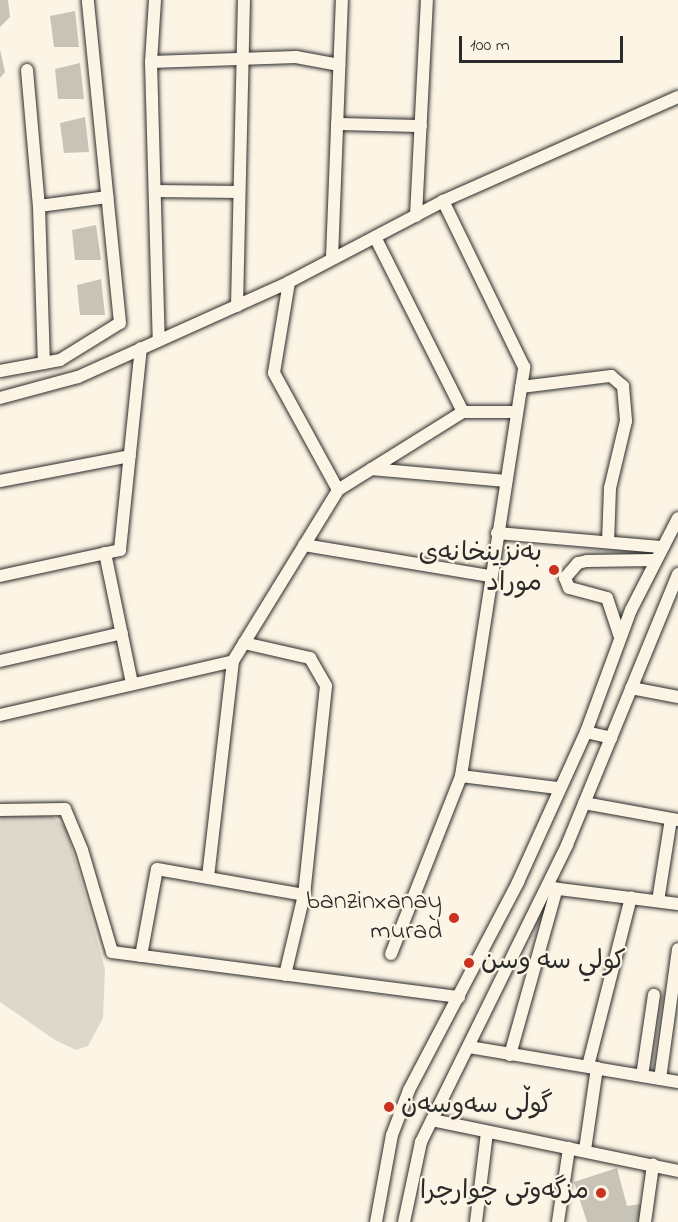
<!DOCTYPE html>
<meta charset="utf-8">
<style>
body{margin:0}
#map{position:relative;width:678px;height:1222px;overflow:hidden;background:#fcf5e5;font-family:"Indie Flower","Playpen Sans Arabic",sans-serif}
div>[style]{position:absolute}
[style*='--x']{left:calc(var(--x)*1px);top:calc(var(--y)*1px);width:calc(var(--w)*1px);rotate:calc(var(--a)*1deg)}
.green>*{inset:0;background:#ded8ca}
.building>*{inset:0;background:#c8c3b7}
.roads{filter:drop-shadow(0 0 2px #2b2b2b) drop-shadow(0 0 2px #2b2b2b)}
.minor>*{height:12px;margin:-6px;padding:0 6px;transform-origin:6px;border-radius:6px;background:#fcf5e5}
.dots>*{width:16px;height:16px;translate:-50% -50%;box-sizing:border-box;border:3px solid #fcf5e5;border-radius:50%}
span{translate:-50% -50%;white-space:nowrap;text-align:center;line-height:1.15;-webkit-text-stroke:4.5px #fcf5e5;paint-order:stroke}
.poi-label{font-size:26px;color:#2b2b2b}
.right{translate:-100% -50%;text-align:right}
.left{translate:0 -50%;text-align:left}
.scale{position:absolute;left:459px;top:36px;width:164px;height:27px;box-sizing:border-box;border:3px solid #2b2b2b;border-top:0;padding-left:8px;font-size:18px;line-height:21px;white-space:nowrap;color:#2b2b2b;-webkit-text-stroke:4px #fcf5e5;paint-order:stroke}
</style>
<div id="map">
<div class="green">
<i style="clip-path:polygon(0 816px,51px 816px,66px 827px,105px 969px,103px 1018px,88px 1046px,76px 1050px,55px 1040px,0 1002px)"></i>
</div>
<div class="building">
<i style="clip-path:polygon(0 0,8px 0,10px 17px,0 27px)"></i>
<i style="clip-path:polygon(75px 11px,79px 47px,54px 47px,50px 16px)"></i>
<i style="clip-path:polygon(0 50px,5px 72px,0 78px)"></i>
<i style="clip-path:polygon(80px 63px,84px 99px,58px 99px,55px 69px)"></i>
<i style="clip-path:polygon(85px 117px,89px 152px,64px 153px,60px 123px)"></i>
<i style="clip-path:polygon(96px 225px,101px 260px,75px 260px,72px 230px)"></i>
<i style="clip-path:polygon(101px 279px,105px 315px,80px 315px,77px 285px)"></i>
<i style="clip-path:polygon(617px 1168px,627px 1206px,641px 1204px,640px 1222px,587px 1222px,574px 1182px)"></i>
</div>
<div class="roads">
<div class="minor">
<i style="--x:155;--y:0;--w:62;--a:93.7"></i>
<i style="--x:151;--y:62;--w:278;--a:88.4"></i>
<i style="--x:151;--y:62;--w:145;--a:-2"></i>
<i style="--x:296;--y:57;--w:44;--a:10.5"></i>
<i style="--x:27;--y:70;--w:137;--a:85"></i>
<i style="--x:39;--y:206;--w:157;--a:88.2"></i>
<i style="--x:337;--y:124;--w:84;--a:1.4"></i>
<i style="--x:155;--y:191;--w:84;--a:0.7"></i>
<i style="--x:39;--y:206;--w:69;--a:-7.5"></i>
<i style="--x:416;--y:216;--w:216;--a:-87.1"></i>
<i style="--x:375;--y:237;--w:196;--a:63.3"></i>
<i style="--x:463;--y:412;--w:54;--a:0"></i>
<i style="--x:332;--y:258;--w:258;--a:-87.8"></i>
<i style="--x:289;--y:282;--w:92;--a:99.4"></i>
<i style="--x:274;--y:373;--w:133;--a:61.3"></i>
<i style="--x:237;--y:306;--w:306;--a:-88.7"></i>
<i style="--x:0;--y:371;--w:61;--a:-10.4"></i>
<i style="--x:60;--y:360;--w:70;--a:-31.7"></i>
<i style="--x:120;--y:323;--w:325;--a:-95.7"></i>
<i style="--x:521;--y:387;--w:91;--a:-7"></i>
<i style="--x:611;--y:376;--w:16;--a:40"></i>
<i style="--x:623;--y:386;--w:35;--a:85"></i>
<i style="--x:626;--y:421;--w:69;--a:103.4"></i>
<i style="--x:610;--y:488;--w:54;--a:92.1"></i>
<i style="--x:0;--y:398;--w:81;--a:-15.1"></i>
<i style="--x:78;--y:377;--w:231;--a:-24.2"></i>
<i style="--x:289;--y:282;--w:174;--a:-27.7"></i>
<i style="--x:443;--y:201;--w:257;--a:-23.9"></i>
<i style="--x:371;--y:469;--w:136;--a:5.1"></i>
<i style="--x:0;--y:481;--w:132;--a:-10.9"></i>
<i style="--x:497;--y:533;--w:164;--a:4.9"></i>
<i style="--x:304;--y:545;--w:189;--a:9.5"></i>
<i style="--x:105;--y:553;--w:133;--a:78.3"></i>
<i style="--x:0;--y:576;--w:123;--a:-12.2"></i>
<i style="--x:120;--y:550;--w:203;--a:-84.1"></i>
<i style="--x:620;--y:637;--w:41;--a:-108.4"></i>
<i style="--x:607;--y:598;--w:39;--a:-165"></i>
<i style="--x:569;--y:588;--w:11;--a:-112"></i>
<i style="--x:565;--y:578;--w:20;--a:-49"></i>
<i style="--x:578;--y:563;--w:9;--a:-13"></i>
<i style="--x:587;--y:561;--w:67;--a:-0.9"></i>
<i style="--x:244;--y:643;--w:68;--a:12.8"></i>
<i style="--x:310;--y:658;--w:32;--a:60"></i>
<i style="--x:326;--y:686;--w:210;--a:96"></i>
<i style="--x:304;--y:895;--w:82;--a:103.4"></i>
<i style="--x:0;--y:661;--w:125;--a:-12.9"></i>
<i style="--x:631;--y:688;--w:48;--a:10.8"></i>
<i style="--x:0;--y:715;--w:239;--a:-13"></i>
<i style="--x:586;--y:732;--w:26;--a:13"></i>
<i style="--x:461;--y:776;--w:97;--a:7.1"></i>
<i style="--x:584;--y:803;--w:96;--a:10.3"></i>
<i style="--x:0;--y:810;--w:65;--a:-0.9"></i>
<i style="--x:65;--y:809;--w:44;--a:67.5"></i>
<i style="--x:82;--y:850;--w:106;--a:73.6"></i>
<i style="--x:112;--y:952;--w:350;--a:7.4"></i>
<i style="--x:208;--y:877;--w:217;--a:-83.4"></i>
<i style="--x:233;--y:661;--w:201;--a:-58.4"></i>
<i style="--x:338;--y:490;--w:147;--a:-32"></i>
<i style="--x:551;--y:888;--w:128;--a:7.2"></i>
<i style="--x:658;--y:901;--w:83;--a:-81"></i>
<i style="--x:391;--y:954;--w:191;--a:-68.5"></i>
<i style="--x:461;--y:776;--w:414;--a:-81.2"></i>
<i style="--x:524;--y:367;--w:185;--a:-116"></i>
<i style="--x:141;--y:956;--w:88;--a:-79.6"></i>
<i style="--x:157;--y:869;--w:149;--a:10"></i>
<i style="--x:469;--y:1047;--w:212;--a:9.5"></i>
<i style="--x:510;--y:1055;--w:173;--a:-74.3"></i>
<i style="--x:588;--y:1066;--w:174;--a:-75.7"></i>
<i style="--x:642;--y:1076;--w:82;--a:-81.6"></i>
<i style="--x:660;--y:1079;--w:131;--a:-82.1"></i>
<i style="--x:432;--y:1120;--w:251;--a:11.7"></i>
<i style="--x:585;--y:1150;--w:83;--a:-81.7"></i>
<i style="--x:376;--y:1222;--w:88;--a:-79.6"></i>
<i style="--x:392;--y:1135;--w:48;--a:-69.3"></i>
<i style="--x:409;--y:1090;--w:235;--a:-62.3"></i>
<i style="--x:518;--y:882;--w:165;--a:-65.6"></i>
<i style="--x:586;--y:732;--w:130;--a:-69.8"></i>
<i style="--x:631;--y:610;--w:103;--a:-62.9"></i>
<i style="--x:404;--y:1222;--w:82;--a:-78"></i>
<i style="--x:421;--y:1142;--w:331;--a:-63.8"></i>
<i style="--x:567;--y:845;--w:293;--a:-67.7"></i>
<i style="--x:476;--y:1222;--w:90;--a:-83"></i>
<i style="--x:558;--y:1222;--w:75;--a:-81.5"></i>
<i style="--x:645;--y:1222;--w:58;--a:-82"></i>
</div>
</div>
<div class="dots">
<i style="left:554px;top:570px;background:#c8321e"></i>
<i style="left:454px;top:918px;background:#c8321e"></i>
<i style="left:469px;top:963px;background:#c8321e"></i>
<i style="left:389px;top:1107px;background:#c8321e"></i>
<i style="left:601px;top:1193px;background:#c8321e"></i>
</div>
<div class="poi-label">
<span class="right" style="left:542px;top:570px">بەنزینخانەی<br>موراد</span>
<span class="right" style="left:442px;top:918px">banzinxanay<br>murad</span>
<span class="left" style="left:481px;top:963px">كولي سه وسن</span>
<span class="left" style="left:401px;top:1107px">گوڵی سەوسەن</span>
<span class="right" style="left:589px;top:1193px">مزگەوتی چوارچرا</span>
</div>
<div class="scale">100 m</div>
</div>
